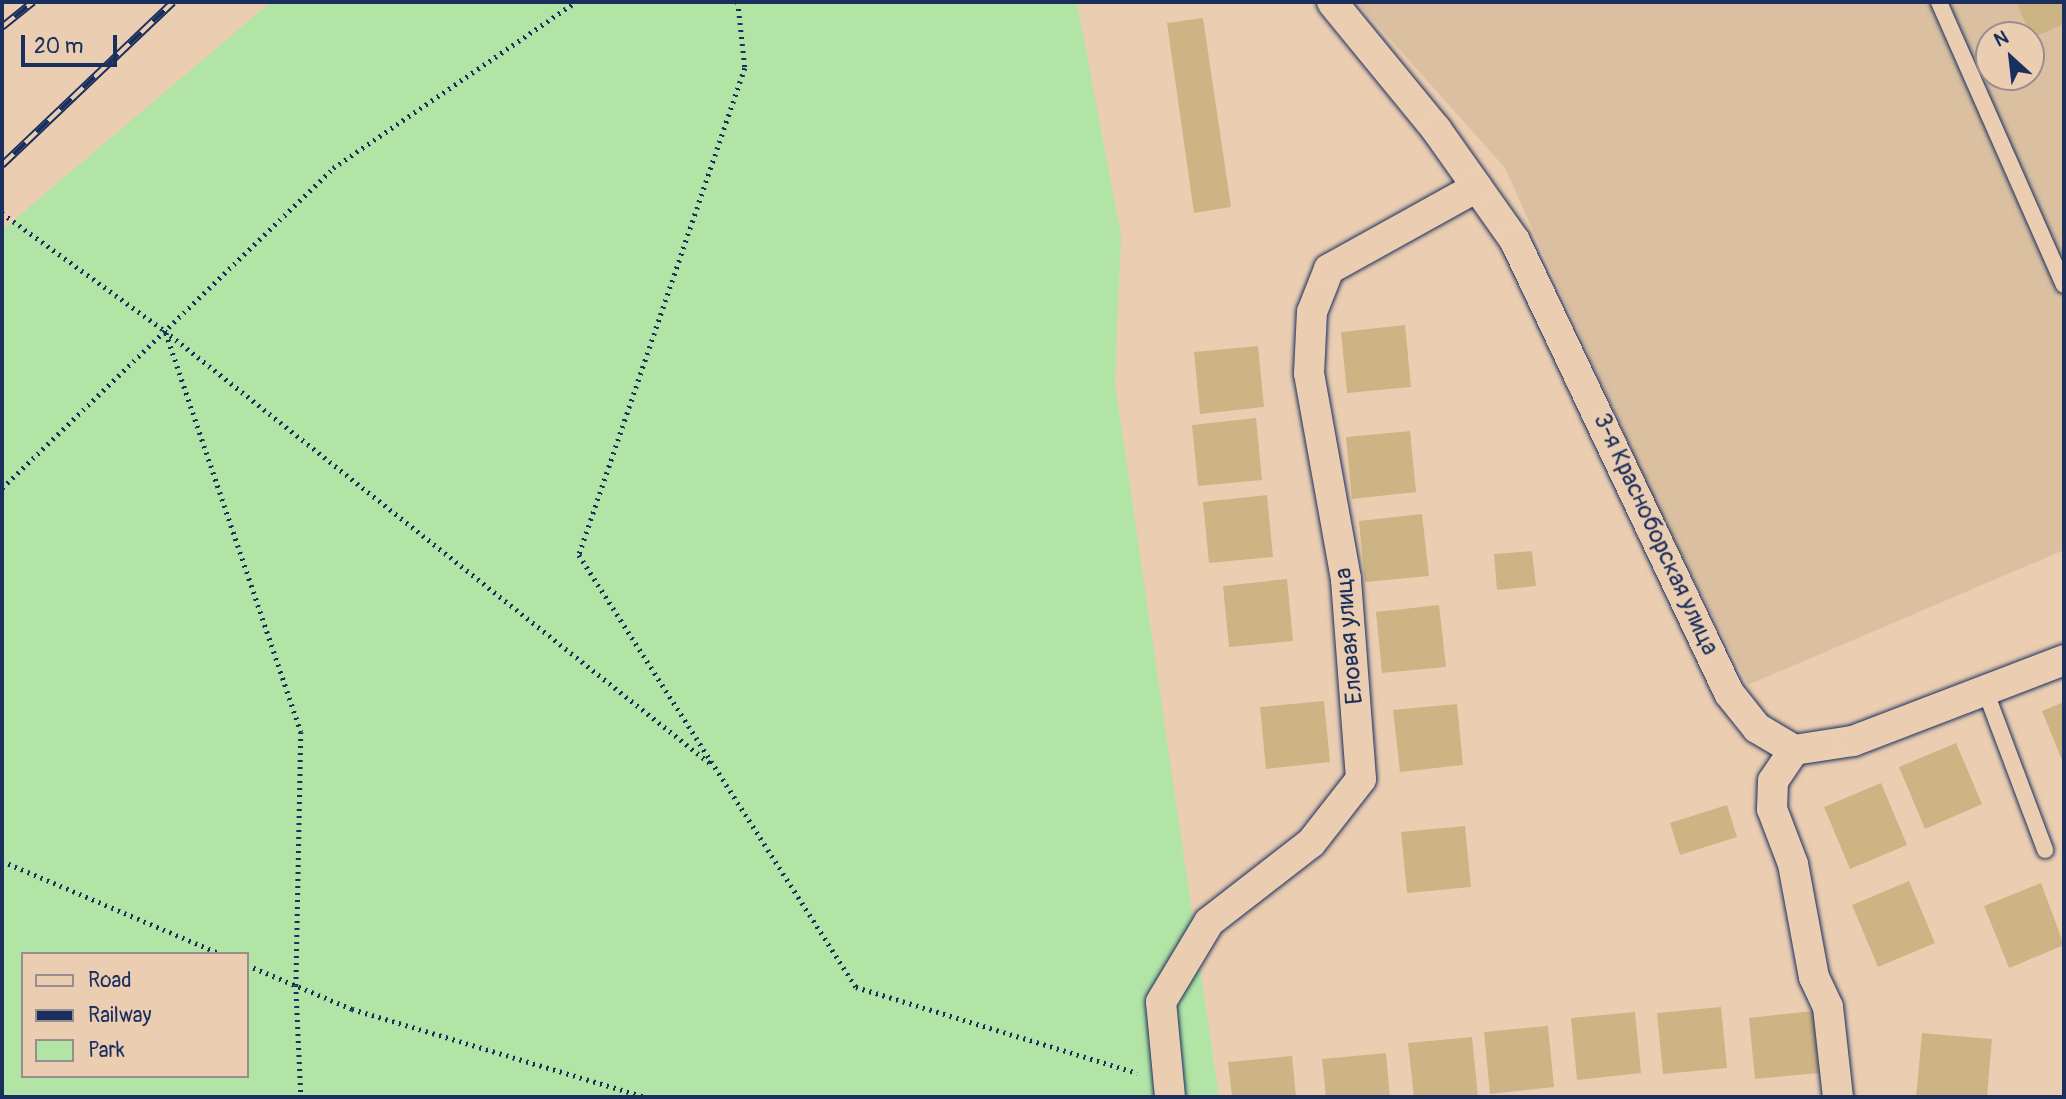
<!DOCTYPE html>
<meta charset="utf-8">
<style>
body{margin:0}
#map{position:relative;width:2066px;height:1099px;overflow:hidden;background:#ebceb2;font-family:Pangolin,sans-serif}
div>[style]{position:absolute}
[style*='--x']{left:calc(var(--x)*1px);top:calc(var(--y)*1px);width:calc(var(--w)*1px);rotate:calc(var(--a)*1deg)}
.built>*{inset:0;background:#dac0a1}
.green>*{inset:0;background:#b1e4a5}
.building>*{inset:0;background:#cdb484}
.path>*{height:4.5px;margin-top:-2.25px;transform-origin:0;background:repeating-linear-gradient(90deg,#1b2f5e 0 2px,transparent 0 7px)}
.roads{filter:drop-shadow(0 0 2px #1b2f5e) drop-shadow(0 0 2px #1b2f5e)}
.lane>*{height:16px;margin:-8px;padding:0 8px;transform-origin:8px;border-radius:8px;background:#ebceb2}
.street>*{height:30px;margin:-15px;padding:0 15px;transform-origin:15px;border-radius:15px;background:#ebceb2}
.rail>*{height:8px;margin-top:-4px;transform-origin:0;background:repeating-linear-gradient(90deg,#ebceb2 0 16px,#1b2f5e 0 32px);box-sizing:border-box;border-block:2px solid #1b2f5e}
span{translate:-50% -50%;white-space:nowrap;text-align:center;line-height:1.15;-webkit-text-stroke:5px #ebceb2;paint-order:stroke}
.street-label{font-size:24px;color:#1b2f5e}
.frame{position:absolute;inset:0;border:4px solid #1b2f5e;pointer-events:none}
.legend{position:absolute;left:21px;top:952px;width:228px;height:126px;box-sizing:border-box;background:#ebceb2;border:2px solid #988e90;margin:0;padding:9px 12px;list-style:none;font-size:21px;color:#1b2f5e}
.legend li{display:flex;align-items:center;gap:14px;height:35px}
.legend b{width:35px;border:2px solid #988e90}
.north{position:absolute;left:1975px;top:21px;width:70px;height:70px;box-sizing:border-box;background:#ebceb2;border:2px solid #988e90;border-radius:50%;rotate:333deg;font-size:19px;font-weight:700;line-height:28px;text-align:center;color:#1b2f5e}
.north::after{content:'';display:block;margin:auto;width:24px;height:32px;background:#1b2f5e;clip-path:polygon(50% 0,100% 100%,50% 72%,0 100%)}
.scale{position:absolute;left:21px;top:35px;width:96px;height:32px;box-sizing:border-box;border:4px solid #1b2f5e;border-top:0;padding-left:9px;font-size:21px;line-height:24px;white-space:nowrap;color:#1b2f5e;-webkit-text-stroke:5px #ebceb2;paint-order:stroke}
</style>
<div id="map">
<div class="built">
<i style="clip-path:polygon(evenodd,1357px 2px,2064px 2px,2064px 550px,1748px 685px,1655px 502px,1505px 168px,1357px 2px,1989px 35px,2031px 35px,2031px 77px,1989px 77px,1989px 35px)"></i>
</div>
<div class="green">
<i style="clip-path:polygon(evenodd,271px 2px,1077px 2px,1121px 235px,1115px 383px,1219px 1097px,2px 1097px,2px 230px,271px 2px,23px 954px,247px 954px,247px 1076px,23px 1076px,23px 954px)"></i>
</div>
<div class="building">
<i style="clip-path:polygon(2016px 2px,2064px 2px,2064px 24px,2032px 38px)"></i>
<i style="clip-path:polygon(1203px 18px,1231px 207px,1194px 213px,1167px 23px)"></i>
<i style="clip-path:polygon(1405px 325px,1411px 387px,1347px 393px,1341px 332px)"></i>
<i style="clip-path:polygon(1258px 346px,1264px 407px,1200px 414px,1194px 352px)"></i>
<i style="clip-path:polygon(1256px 418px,1262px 480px,1198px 486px,1192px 425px)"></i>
<i style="clip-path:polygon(1410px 431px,1416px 492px,1352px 499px,1346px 437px)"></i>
<i style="clip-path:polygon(1267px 495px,1273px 557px,1209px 563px,1203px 502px)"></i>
<i style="clip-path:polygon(1422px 514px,1429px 576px,1365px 582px,1359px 521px)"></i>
<i style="clip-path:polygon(1532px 551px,1536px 586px,1497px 590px,1494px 554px)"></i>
<i style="clip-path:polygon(1287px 579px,1293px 641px,1229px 647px,1223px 586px)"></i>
<i style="clip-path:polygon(1439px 605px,1446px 667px,1382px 673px,1376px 612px)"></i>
<i style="clip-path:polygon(1324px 701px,1330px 762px,1266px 769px,1260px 707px)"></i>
<i style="clip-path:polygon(2064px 702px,2064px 765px,2042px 711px)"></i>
<i style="clip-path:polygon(1457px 704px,1463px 765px,1400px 772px,1393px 710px)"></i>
<i style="clip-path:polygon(1956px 743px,1982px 804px,1925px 829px,1899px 767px)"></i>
<i style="clip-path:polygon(1881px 783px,1907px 845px,1850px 869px,1824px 807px)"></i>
<i style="clip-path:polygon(1727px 805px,1737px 837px,1680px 855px,1670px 823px)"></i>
<i style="clip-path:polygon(1465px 826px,1471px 887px,1407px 893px,1401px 832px)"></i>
<i style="clip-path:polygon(1909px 881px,1935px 943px,1878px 967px,1852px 905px)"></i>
<i style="clip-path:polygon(2041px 883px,2064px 945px,2009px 968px,1984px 906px)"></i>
<i style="clip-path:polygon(1721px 1007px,1727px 1068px,1663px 1074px,1657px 1013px)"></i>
<i style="clip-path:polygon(1813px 1011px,1819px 1073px,1755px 1079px,1749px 1018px)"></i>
<i style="clip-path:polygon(1635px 1012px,1641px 1073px,1577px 1080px,1571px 1018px)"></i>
<i style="clip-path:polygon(1548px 1026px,1554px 1087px,1490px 1094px,1484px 1032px)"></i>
<i style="clip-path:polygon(1922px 1033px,1992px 1039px,1987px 1097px,1916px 1097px)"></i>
<i style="clip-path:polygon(1472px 1037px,1478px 1097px,1414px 1097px,1408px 1043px)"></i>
<i style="clip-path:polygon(1386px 1053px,1390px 1097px,1326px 1097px,1322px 1059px)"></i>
<i style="clip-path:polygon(1292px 1056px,1296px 1097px,1232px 1097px,1228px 1062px)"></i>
</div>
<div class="path">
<i style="--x:738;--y:2;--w:66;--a:83.9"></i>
<i style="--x:745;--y:68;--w:515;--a:108.82"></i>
<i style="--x:579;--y:555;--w:513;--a:57.33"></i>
<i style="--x:856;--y:987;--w:294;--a:17"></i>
<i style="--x:2;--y:213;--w:201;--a:35.9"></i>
<i style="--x:165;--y:331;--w:697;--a:38.42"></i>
<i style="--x:166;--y:333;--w:421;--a:71.3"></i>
<i style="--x:301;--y:732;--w:253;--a:91.1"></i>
<i style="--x:296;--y:985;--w:112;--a:87.4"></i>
<i style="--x:2;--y:488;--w:460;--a:-44"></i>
<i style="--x:333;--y:168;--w:293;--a:-34.4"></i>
<i style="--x:2;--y:861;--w:238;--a:23"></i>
<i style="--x:247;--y:965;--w:114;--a:22.7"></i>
<i style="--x:352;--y:1009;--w:306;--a:16.7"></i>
</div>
<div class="roads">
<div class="lane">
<i style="--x:1939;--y:2;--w:309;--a:66.2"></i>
<i style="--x:1985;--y:690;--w:171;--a:69.4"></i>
</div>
<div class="street">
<i style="--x:1332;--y:2;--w:164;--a:50.7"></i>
<i style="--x:1436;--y:129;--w:137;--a:54.8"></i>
<i style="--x:1515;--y:241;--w:500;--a:64.66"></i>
<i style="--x:1729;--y:693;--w:45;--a:51.3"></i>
<i style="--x:1757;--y:728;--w:43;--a:30.7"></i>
<i style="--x:1794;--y:750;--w:37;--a:124"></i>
<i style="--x:1773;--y:781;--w:28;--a:92"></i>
<i style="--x:1772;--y:809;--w:59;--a:69.1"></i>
<i style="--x:1793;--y:864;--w:115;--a:79.5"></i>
<i style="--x:1814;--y:977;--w:33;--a:65"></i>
<i style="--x:1828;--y:1007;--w:91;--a:83.7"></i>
<i style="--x:1794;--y:750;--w:60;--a:-8.7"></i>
<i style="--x:1853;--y:741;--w:226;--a:-21"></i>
<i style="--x:1170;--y:1097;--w:95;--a:-95.4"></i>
<i style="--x:1161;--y:1002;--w:93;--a:-59"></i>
<i style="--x:1209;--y:922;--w:129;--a:-37.8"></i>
<i style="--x:1311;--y:843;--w:81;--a:-52"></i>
<i style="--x:1361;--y:779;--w:201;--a:-94.3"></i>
<i style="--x:1346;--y:579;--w:209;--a:-100.2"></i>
<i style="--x:1309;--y:373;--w:61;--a:-87.2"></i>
<i style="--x:1312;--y:312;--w:46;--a:-68.4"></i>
<i style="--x:1329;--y:269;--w:169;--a:-29"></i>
</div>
</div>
<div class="rail">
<i style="--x:2;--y:27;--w:40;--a:-39"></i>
<i style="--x:2;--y:165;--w:236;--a:-43.6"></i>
</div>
<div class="street-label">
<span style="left:1656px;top:534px;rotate:65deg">3-я Красноборская улица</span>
<span style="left:1349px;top:636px;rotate:-95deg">Еловая улица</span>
</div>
<div class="frame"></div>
<ul class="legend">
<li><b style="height:9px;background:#ebceb2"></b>Road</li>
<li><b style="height:9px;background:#1b2f5e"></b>Railway</li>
<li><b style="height:19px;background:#b1e4a5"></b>Park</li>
</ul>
<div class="north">N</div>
<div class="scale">20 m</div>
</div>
